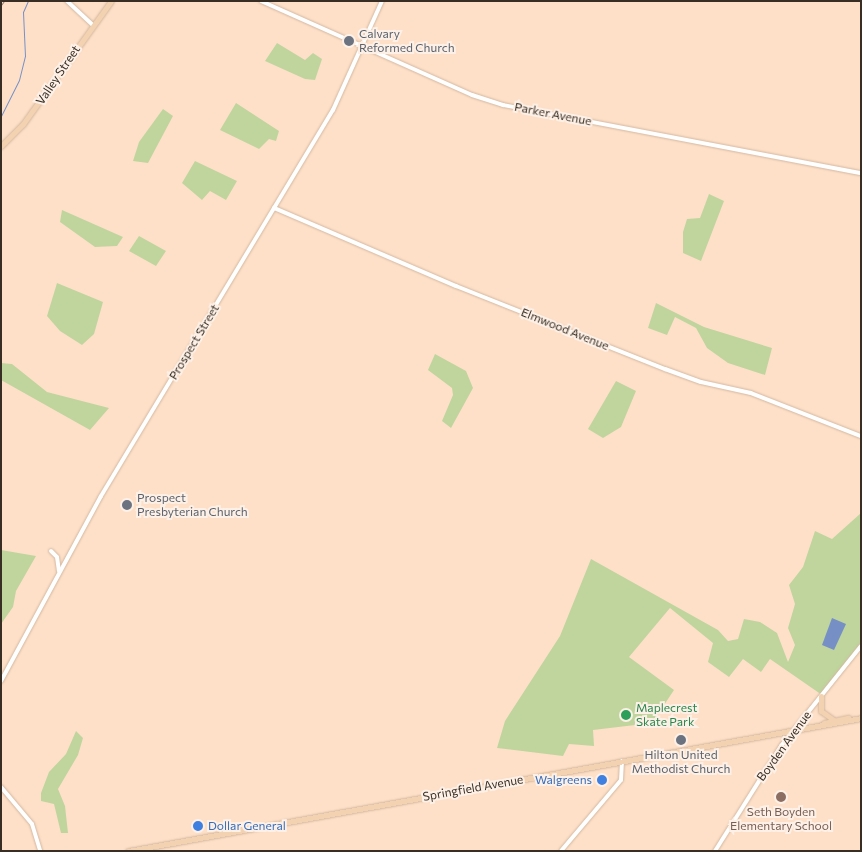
<!DOCTYPE html>
<style>
body{margin:0}
#map{position:relative;width:862px;height:852px;overflow:hidden;background:#fee0c8;font-family:Commissioner,sans-serif}
div>[style]{position:absolute}
[style*='--x']{left:calc(var(--x)*1px);top:calc(var(--y)*1px);width:calc(var(--w)*1px);rotate:calc(var(--a)*1deg)}
.green>*{inset:0;background:#bfd59d}
.water>*{inset:0;background:#7690c6}
.stream>*{height:1px;margin:-0.5px;padding:0 0.5px;transform-origin:0.5px;border-radius:0.5px;background:#7690c6}
.roads{filter:drop-shadow(0 0 1px #d4b8a0) drop-shadow(0 0 1px #d4b8a0)}
.minor>*{height:4px;margin:-2px;padding:0 2px;transform-origin:2px;border-radius:2px;background:#fff}
.major>*{height:5px;margin:-2.5px;padding:0 2.5px;transform-origin:2.5px;border-radius:2.5px;background:#f2d2b0}
.rail>*{height:1px;margin:-0.5px;padding:0 0.5px;transform-origin:0.5px;border-radius:0.5px;background:#8d7a6a}
.dots>*{width:14px;height:14px;translate:-50% -50%;box-sizing:border-box;border:2px solid #fdf1e7;border-radius:50%}
span{translate:-50% -50%;white-space:nowrap;text-align:center;line-height:1.15;-webkit-text-stroke:4px #fdf1e7;paint-order:stroke}
.worship-label{font-size:12px;color:#5b616d}
.left{translate:0 -50%;text-align:left}
.street-label{font-size:12px;color:#392e24}
.leisure-label{font-size:12px;color:#27864d}
.shop-label{font-size:12px;color:#366cbe}
.right{translate:-100% -50%;text-align:right}
.education-label{font-size:12px;color:#785e54}
.frame{position:absolute;inset:0;border:2px solid #392e24;pointer-events:none}
</style>
<div id="map">
<div class="green">
<i style="clip-path:polygon(277px 43px,305px 60px,313px 53px,322px 59px,315px 80px,305px 79px,265px 61px)"></i>
<i style="clip-path:polygon(236px 103px,279px 131px,276px 141px,269px 139px,259px 149px,220px 130px)"></i>
<i style="clip-path:polygon(163px 109px,173px 116px,148px 163px,133px 161px,139px 142px)"></i>
<i style="clip-path:polygon(195px 161px,237px 181px,226px 200px,210px 191px,202px 200px,182px 183px)"></i>
<i style="clip-path:polygon(709px 194px,724px 201px,701px 261px,683px 253px,683px 232px,687px 219px,700px 218px)"></i>
<i style="clip-path:polygon(62px 210px,123px 237px,117px 246px,95px 247px,60px 222px)"></i>
<i style="clip-path:polygon(139px 236px,166px 251px,156px 266px,129px 251px)"></i>
<i style="clip-path:polygon(57px 283px,103px 302px,94px 334px,82px 345px,60px 331px,47px 316px)"></i>
<i style="clip-path:polygon(656px 303px,704px 327px,772px 348px,765px 375px,728px 363px,707px 348px,696px 328px,675px 317px,667px 335px,648px 328px)"></i>
<i style="clip-path:polygon(435px 354px,466px 371px,473px 388px,451px 428px,442px 421px,453px 395px,452px 388px,428px 370px)"></i>
<i style="clip-path:polygon(1px 363px,12px 364px,47px 392px,109px 408px,90px 430px,1px 380px)"></i>
<i style="clip-path:polygon(616px 381px,636px 391px,621px 427px,603px 438px,588px 429px)"></i>
<i style="clip-path:polygon(861px 513px,861px 645px,822px 695px,770px 659px,761px 672px,743px 659px,729px 677px,708px 662px,713px 643px,670px 608px,629px 657px,674px 690px,652px 723px,593px 730px,594px 746px,569px 744px,563px 756px,497px 748px,505px 721px,560px 636px,591px 559px,718px 630px,728px 641px,738px 639px,744px 619px,760px 622px,777px 633px,788px 662px,795px 645px,788px 628px,795px 604px,789px 585px,803px 567px,815px 531px,832px 539px)"></i>
<i style="clip-path:polygon(1px 550px,36px 556px,16px 591px,13px 607px,1px 624px)"></i>
<i style="clip-path:polygon(76px 731px,83px 738px,78px 755px,58px 789px,65px 806px,68px 833px,61px 833px,54px 804px,41px 801px,41px 793px,49px 772px,66px 754px)"></i>
</div>
<div class="water">
<i style="clip-path:polygon(832px 618px,846px 624px,834px 650px,822px 645px)"></i>
</div>
<div class="stream">
<i style="--x:1;--y:116;--w:40;--a:-63.4"></i>
<i style="--x:19;--y:80;--w:25;--a:-76"></i>
<i style="--x:25;--y:56;--w:44;--a:-92.6"></i>
<i style="--x:23;--y:12;--w:12;--a:-66"></i>
</div>
<div class="roads">
<div class="minor">
<i style="--x:67;--y:1;--w:35;--a:43"></i>
<i style="--x:261;--y:1;--w:231;--a:24"></i>
<i style="--x:472;--y:95;--w:33;--a:18"></i>
<i style="--x:503;--y:105;--w:364;--a:10.8"></i>
<i style="--x:274;--y:208;--w:198;--a:23.2"></i>
<i style="--x:456;--y:286;--w:225;--a:21.7"></i>
<i style="--x:665;--y:369;--w:38;--a:20"></i>
<i style="--x:701;--y:382;--w:51;--a:12.4"></i>
<i style="--x:751;--y:393;--w:118;--a:21.4"></i>
<i style="--x:51;--y:551;--w:8;--a:45"></i>
<i style="--x:57;--y:557;--w:14;--a:82"></i>
<i style="--x:1;--y:681;--w:210;--a:-61.6"></i>
<i style="--x:101;--y:496;--w:450;--a:-59"></i>
<i style="--x:333;--y:110;--w:120;--a:-65.8"></i>
<i style="--x:1;--y:787;--w:48;--a:50"></i>
<i style="--x:32;--y:824;--w:28;--a:73"></i>
<i style="--x:561;--y:851;--w:93;--a:-49.8"></i>
<i style="--x:621;--y:780;--w:19;--a:-87"></i>
<i style="--x:715;--y:851;--w:124;--a:-57.8"></i>
<i style="--x:781;--y:746;--w:128;--a:-51.3"></i>
</div>
<div class="major">
<i style="--x:1;--y:146;--w:31;--a:-45"></i>
<i style="--x:23;--y:124;--w:151;--a:-54.4"></i>
<i style="--x:821;--y:696;--w:15;--a:90"></i>
<i style="--x:821;--y:711;--w:16;--a:35"></i>
<i style="--x:824;--y:723;--w:25;--a:-12"></i>
<i style="--x:128;--y:851;--w:745;--a:-10.28"></i>
</div>
</div>
<div class="rail">
<i style="--x:1;--y:5;--w:5;--a:-53"></i>
</div>
<div class="dots">
<i style="left:349px;top:41px;background:#6b7280"></i>
<i style="left:127px;top:505px;background:#6b7280"></i>
<i style="left:626px;top:715px;background:#2e9e5b"></i>
<i style="left:681px;top:740px;background:#6b7280"></i>
<i style="left:602px;top:780px;background:#3f7fe0"></i>
<i style="left:781px;top:797px;background:#8d6e63"></i>
<i style="left:198px;top:826px;background:#3f7fe0"></i>
</div>
<div class="worship-label">
<span class="left" style="left:359px;top:41px">Calvary<br>Reformed Church</span>
<span class="left" style="left:137px;top:505px">Prospect<br>Presbyterian Church</span>
<span style="left:681px;top:762px">Hilton United<br>Methodist Church</span>
</div>
<div class="street-label">
<span style="left:58px;top:75px;rotate:-56deg">Valley Street</span>
<span style="left:553px;top:114px;rotate:11deg">Parker Avenue</span>
<span style="left:565px;top:329px;rotate:22deg">Elmwood Avenue</span>
<span style="left:194px;top:342px;rotate:-59deg">Prospect Street</span>
<span style="left:784px;top:746px;rotate:-54deg">Boyden Avenue</span>
<span style="left:473px;top:788px;rotate:-10deg">Springfield Avenue</span>
</div>
<div class="leisure-label">
<span class="left" style="left:636px;top:715px">Maplecrest<br>Skate Park</span>
</div>
<div class="shop-label">
<span class="right" style="left:592px;top:780px">Walgreens</span>
<span class="left" style="left:208px;top:826px">Dollar General</span>
</div>
<div class="education-label">
<span style="left:781px;top:819px">Seth Boyden<br>Elementary School</span>
</div>
<div class="frame"></div>
</div>
